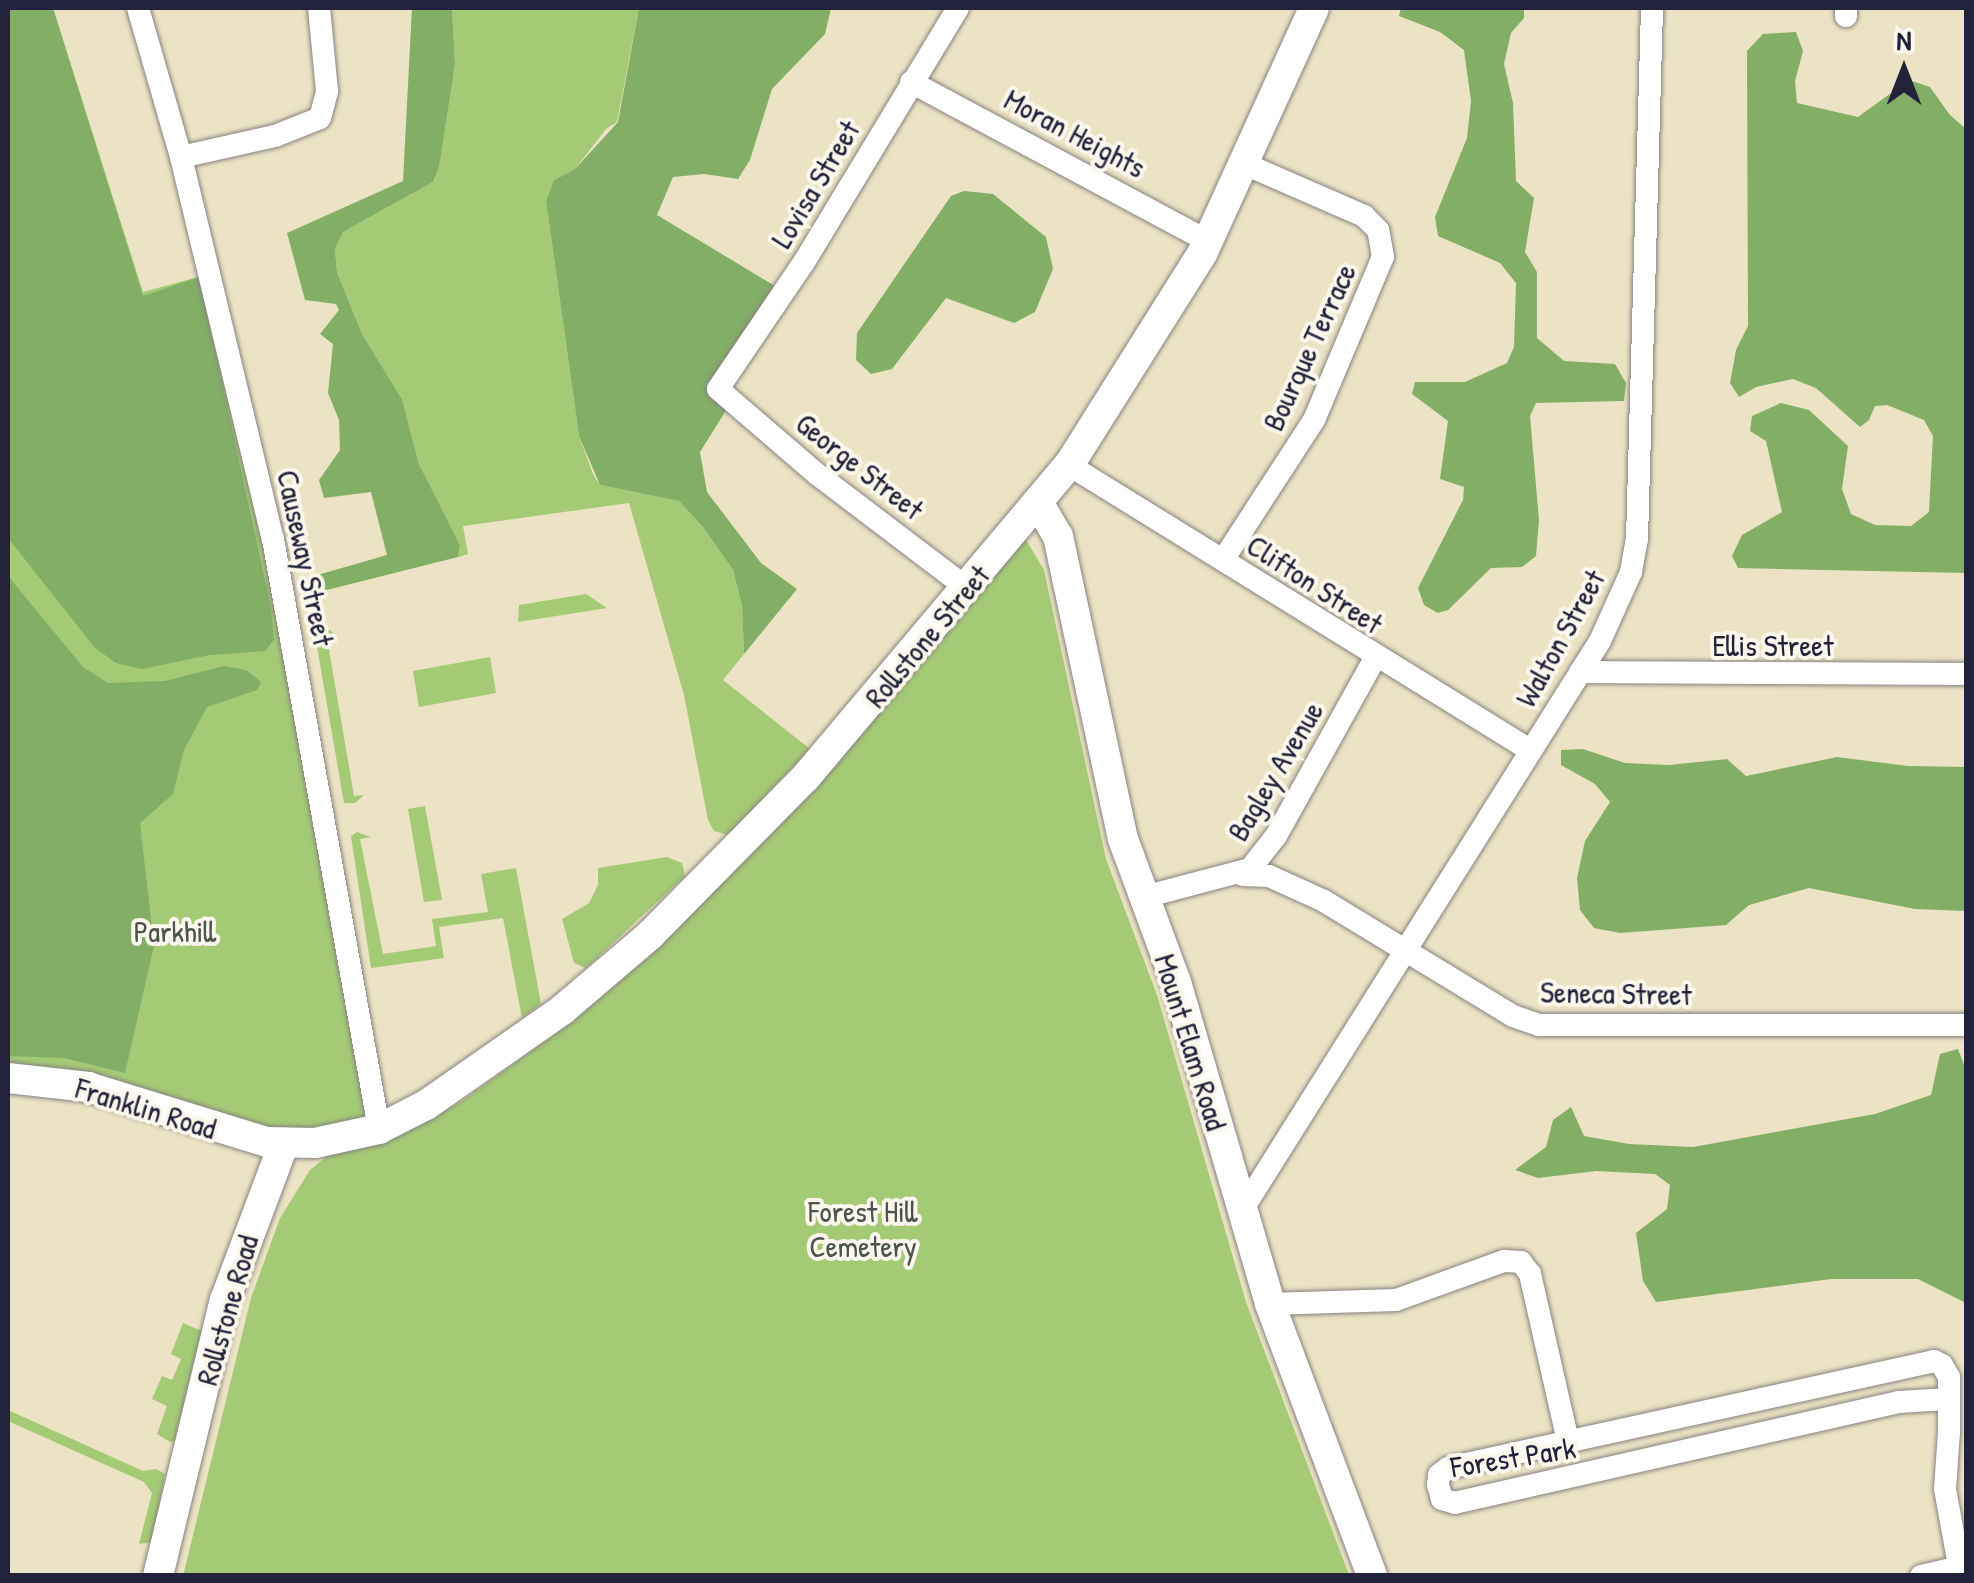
<!DOCTYPE html>
<style>
body{margin:0}
#map{position:relative;width:1974px;height:1583px;overflow:hidden;background:#ece3c4;font-family:"Patrick Hand",sans-serif}
div>[style]{position:absolute}
[style*='--x']{left:calc(var(--x)*1px);top:calc(var(--y)*1px);width:calc(var(--w)*1px);rotate:calc(var(--a)*1deg)}
.green>*{inset:0;background:#a4ca75}
.forest>*{inset:0;background:#83ae66}
.roads{filter:drop-shadow(0 0 2px #878280) drop-shadow(0 0 2px #878280)}
.minor>*{height:22px;margin:-11px;padding:0 11px;transform-origin:11px;border-radius:11px;background:#fff}
.major>*{height:30px;margin:-15px;padding:0 15px;transform-origin:15px;border-radius:15px;background:#fff}
span{translate:-50% -50%;white-space:nowrap;text-align:center;line-height:1.15;-webkit-text-stroke:8px #fbf7ec;paint-order:stroke}
.street-label{font-size:30px;color:#22223b}
.park-label{font-size:30px;color:#49544c}
.frame{position:absolute;inset:0;border:10px solid #22223b;pointer-events:none}
.north{position:absolute;left:1854px;top:20px;width:100px;height:100px;-webkit-text-stroke:8px #fbf7ec;paint-order:stroke;rotate:0deg;font-size:28px;font-weight:700;line-height:40px;text-align:center;color:#22223b}
.north::after{content:'';display:block;margin:auto;width:35px;height:45px;background:#22223b;clip-path:polygon(50% 0,100% 100%,50% 72%,0 100%)}
</style>
<div id="map">
<div class="green">
<i style="clip-path:polygon(8px 8px,53px 8px,143px 292px,209px 274px,379px 1129px,315px 1143px,8px 1078px)"></i>
<i style="clip-path:polygon(452px 8px,639px 8px,617px 122px,606px 129px,575px 169px,554px 180px,546px 201px,579px 436px,593px 474px,600px 485px,679px 501px,703px 527px,733px 570px,742px 606px,744px 654px,723px 680px,810px 749px,728px 835px,714px 831px,708px 820px,684px 695px,629px 503px,463px 526px,468px 554px,458px 557px,460px 545px,419px 464px,402px 399px,362px 334px,337px 272px,335px 249px,343px 232px,433px 182px,455px 64px)"></i>
<i style="clip-path:polygon(1025px 538px,1044px 570px,1106px 859px,1157px 995px,1246px 1302px,1349px 1575px,183px 1576px,251px 1298px,280px 1218px,310px 1170px,337px 1148px,416px 1127px,462px 1101px,572px 1022px,655px 951px,837px 764px)"></i>
<i style="clip-path:polygon(586px 594px,607px 608px,518px 622px,519px 605px)"></i>
<i style="clip-path:polygon(330px 630px,336px 636px,327px 638px,354px 796px,364px 795px,355px 803px,344px 803px,315px 635px)"></i>
<i style="clip-path:polygon(490px 657px,496px 693px,419px 707px,413px 671px)"></i>
<i style="clip-path:polygon(425px 806px,442px 900px,424px 902px,408px 809px)"></i>
<i style="clip-path:polygon(357px 832px,371px 837px,360px 839px,383px 954px,436px 946px,432px 919px,488px 912px,481px 874px,516px 868px,541px 1004px,522px 1018px,503px 918px,439px 927px,444px 958px,371px 968px,351px 836px)"></i>
<i style="clip-path:polygon(667px 857px,682px 863px,685px 876px,586px 968px,574px 963px,562px 919px,589px 903px,598px 885px,598px 868px)"></i>
<i style="clip-path:polygon(183px 1323px,204px 1332px,177px 1440px,170px 1442px,157px 1434px,167px 1406px,152px 1399px,162px 1376px,172px 1380px,181px 1359px,171px 1354px)"></i>
<i style="clip-path:polygon(8px 1410px,143px 1471px,156px 1469px,165px 1474px,152px 1542px,139px 1544px,152px 1493px,144px 1482px,8px 1421px)"></i>
</div>
<div class="forest">
<i style="clip-path:polygon(8px 8px,53px 8px,143px 296px,199px 277px,271px 608px,274px 640px,265px 651px,210px 655px,142px 669px,116px 663px,95px 648px,8px 538px)"></i>
<i style="clip-path:polygon(412px 8px,452px 8px,455px 64px,439px 166px,433px 182px,343px 232px,335px 249px,337px 272px,362px 334px,402px 399px,419px 464px,460px 545px,458px 557px,319px 592px,307px 578px,387px 555px,371px 492px,324px 498px,319px 480px,340px 450px,339px 420px,328px 393px,333px 344px,320px 334px,339px 310px,336px 304px,305px 300px,287px 233px,403px 181px)"></i>
<i style="clip-path:polygon(639px 8px,831px 8px,825px 34px,772px 89px,750px 160px,738px 179px,704px 174px,673px 177px,657px 215px,775px 286px,709px 382px,709px 395px,727px 409px,700px 452px,707px 492px,761px 563px,797px 589px,744px 654px,742px 606px,733px 570px,703px 527px,679px 501px,600px 485px,579px 436px,546px 201px,554px 180px,575px 169px,618px 122px)"></i>
<i style="clip-path:polygon(1401px 8px,1524px 8px,1524px 18px,1511px 33px,1504px 64px,1513px 103px,1516px 181px,1534px 198px,1525px 252px,1537px 272px,1537px 338px,1564px 361px,1615px 364px,1626px 383px,1624px 401px,1536px 403px,1530px 416px,1539px 520px,1536px 556px,1522px 567px,1491px 568px,1448px 610px,1438px 613px,1424px 605px,1418px 588px,1463px 500px,1464px 487px,1440px 479px,1448px 421px,1412px 394px,1415px 382px,1465px 382px,1507px 363px,1514px 347px,1516px 283px,1500px 263px,1438px 236px,1435px 217px,1467px 138px,1471px 101px,1464px 50px,1440px 32px,1399px 16px)"></i>
<i style="clip-path:polygon(1796px 32px,1803px 51px,1795px 81px,1797px 103px,1858px 117px,1909px 80px,1930px 87px,1950px 115px,1966px 129px,1966px 573px,1738px 568px,1732px 556px,1742px 535px,1782px 512px,1766px 441px,1750px 431px,1752px 416px,1781px 403px,1809px 410px,1848px 446px,1842px 489px,1851px 514px,1875px 525px,1911px 526px,1929px 512px,1933px 436px,1924px 420px,1887px 405px,1875px 406px,1869px 420px,1860px 427px,1816px 388px,1793px 379px,1756px 387px,1739px 397px,1730px 383px,1736px 350px,1748px 326px,1747px 51px,1763px 34px)"></i>
<i style="clip-path:polygon(964px 191px,993px 194px,1046px 237px,1053px 269px,1035px 312px,1014px 323px,946px 298px,892px 369px,871px 374px,856px 360px,857px 333px,951px 196px)"></i>
<i style="clip-path:polygon(8px 576px,83px 667px,108px 683px,165px 681px,224px 666px,246px 670px,261px 682px,257px 690px,207px 707px,184px 750px,173px 794px,140px 823px,154px 946px,125px 1073px,64px 1058px,8px 1056px)"></i>
<i style="clip-path:polygon(1583px 749px,1625px 763px,1669px 765px,1727px 759px,1746px 776px,1837px 757px,1908px 766px,1966px 767px,1966px 911px,1915px 909px,1809px 888px,1749px 905px,1726px 925px,1620px 933px,1594px 928px,1580px 910px,1577px 878px,1585px 841px,1610px 802px,1595px 784px,1561px 765px,1561px 750px)"></i>
<i style="clip-path:polygon(1958px 1049px,1966px 1070px,1966px 1303px,1918px 1279px,1831px 1279px,1656px 1302px,1643px 1281px,1636px 1233px,1667px 1209px,1670px 1185px,1655px 1174px,1596px 1171px,1538px 1178px,1515px 1170px,1546px 1147px,1553px 1120px,1571px 1107px,1584px 1136px,1629px 1144px,1693px 1147px,1875px 1114px,1931px 1095px,1940px 1054px)"></i>
</div>
<div class="roads">
<div class="minor">
<i style="--x:138;--y:8;--w:155;--a:73.9"></i>
<i style="--x:181;--y:157;--w:393;--a:76.5"></i>
<i style="--x:273;--y:539;--w:599;--a:79.81"></i>
<i style="--x:958;--y:8;--w:297;--a:121.2"></i>
<i style="--x:804;--y:262;--w:153;--a:124.1"></i>
<i style="--x:718;--y:389;--w:132;--a:40.7"></i>
<i style="--x:818;--y:475;--w:187;--a:37.2"></i>
<i style="--x:1846;--y:16;--w:8;--a:-90"></i>
<i style="--x:911;--y:82;--w:337;--a:28.2"></i>
<i style="--x:181;--y:157;--w:96;--a:-12.6"></i>
<i style="--x:275;--y:136;--w:48;--a:-21.8"></i>
<i style="--x:320;--y:118;--w:28;--a:-75"></i>
<i style="--x:327;--y:91;--w:83;--a:-95.5"></i>
<i style="--x:1069;--y:465;--w:542;--a:31.73"></i>
<i style="--x:1223;--y:560;--w:167;--a:-57"></i>
<i style="--x:1314;--y:420;--w:177;--a:-67.1"></i>
<i style="--x:1383;--y:257;--w:27;--a:-100"></i>
<i style="--x:1378;--y:230;--w:20;--a:-135"></i>
<i style="--x:1364;--y:216;--w:130;--a:-156.4"></i>
<i style="--x:1580;--y:672;--w:386;--a:0.3"></i>
<i style="--x:1243;--y:875;--w:26;--a:2"></i>
<i style="--x:1269;--y:876;--w:60;--a:24.4"></i>
<i style="--x:1324;--y:901;--w:221;--a:31.3"></i>
<i style="--x:1513;--y:1016;--w:28;--a:19"></i>
<i style="--x:1539;--y:1025;--w:427;--a:0"></i>
<i style="--x:1144;--y:897;--w:110;--a:-14.8"></i>
<i style="--x:1250;--y:869;--w:42;--a:-51.8"></i>
<i style="--x:1276;--y:836;--w:204;--a:-60.9"></i>
<i style="--x:1241;--y:1212;--w:674;--a:-57.84"></i>
<i style="--x:1600;--y:641;--w:76;--a:-65.8"></i>
<i style="--x:1631;--y:572;--w:34;--a:-80"></i>
<i style="--x:1637;--y:539;--w:531;--a:-88.38"></i>
<i style="--x:1270;--y:1304;--w:126;--a:-1.8"></i>
<i style="--x:1396;--y:1300;--w:115;--a:-19.9"></i>
<i style="--x:1504;--y:1261;--w:17;--a:3"></i>
<i style="--x:1521;--y:1262;--w:15;--a:53"></i>
<i style="--x:1530;--y:1274;--w:171;--a:77.2"></i>
<i style="--x:1949;--y:1399;--w:50;--a:176.6"></i>
<i style="--x:1899;--y:1402;--w:455;--a:167.2"></i>
<i style="--x:1455;--y:1503;--w:14;--a:-163"></i>
<i style="--x:1442;--y:1499;--w:15;--a:-106"></i>
<i style="--x:1438;--y:1485;--w:10;--a:-84"></i>
<i style="--x:1439;--y:1475;--w:11;--a:-38"></i>
<i style="--x:1448;--y:1468;--w:498;--a:-12.4"></i>
<i style="--x:1934;--y:1361;--w:9;--a:27"></i>
<i style="--x:1942;--y:1365;--w:14;--a:60"></i>
<i style="--x:1949;--y:1377;--w:55;--a:90"></i>
<i style="--x:1949;--y:1432;--w:57;--a:94"></i>
<i style="--x:1945;--y:1489;--w:88;--a:79.6"></i>
<i style="--x:1921;--y:1576;--w:39;--a:-13"></i>
</div>
<div class="major">
<i style="--x:1038;--y:502;--w:39;--a:60"></i>
<i style="--x:1058;--y:536;--w:310;--a:77.9"></i>
<i style="--x:1123;--y:839;--w:153;--a:69.7"></i>
<i style="--x:1176;--y:982;--w:335;--a:73.7"></i>
<i style="--x:1270;--y:1304;--w:290;--a:69.4"></i>
<i style="--x:8;--y:1078;--w:81;--a:6.4"></i>
<i style="--x:88;--y:1087;--w:187;--a:17.1"></i>
<i style="--x:267;--y:1142;--w:48;--a:1.2"></i>
<i style="--x:315;--y:1143;--w:66;--a:-12.3"></i>
<i style="--x:379;--y:1129;--w:53;--a:-27.1"></i>
<i style="--x:426;--y:1105;--w:166;--a:-34.9"></i>
<i style="--x:562;--y:1010;--w:116;--a:-40.4"></i>
<i style="--x:650;--y:935;--w:221;--a:-45.4"></i>
<i style="--x:805;--y:778;--w:409;--a:-49.9"></i>
<i style="--x:1069;--y:465;--w:249;--a:-57.8"></i>
<i style="--x:1202;--y:254;--w:270;--a:-65.5"></i>
<i style="--x:158;--y:1576;--w:284;--a:-76.4"></i>
<i style="--x:225;--y:1300;--w:168;--a:-69.4"></i>
</div>
</div>
<div class="street-label">
<span style="left:1075px;top:133px;rotate:28deg">Moran Heights</span>
<span style="left:815px;top:184px;rotate:-59deg">Lovisa Street</span>
<span style="left:1309px;top:347px;rotate:-65deg">Bourque Terrace</span>
<span style="left:860px;top:466px;rotate:38deg">George Street</span>
<span style="left:306px;top:558px;rotate:78deg">Causeway Street</span>
<span style="left:1315px;top:584px;rotate:33deg">Clifton Street</span>
<span style="left:927px;top:636px;rotate:-50deg">Rollstone Street</span>
<span style="left:1560px;top:638px;rotate:-61deg">Walton Street</span>
<span style="left:1773px;top:645px">Ellis Street</span>
<span style="left:1275px;top:771px;rotate:-59deg">Bagley Avenue</span>
<span style="left:1616px;top:993px;rotate:1deg">Seneca Street</span>
<span style="left:1191px;top:1042px;rotate:73deg">Mount Elam Road</span>
<span style="left:146px;top:1108px;rotate:17deg">Franklin Road</span>
<span style="left:227px;top:1310px;rotate:-74deg">Rollstone Road</span>
<span style="left:1513px;top:1457px;rotate:-9deg">Forest Park</span>
</div>
<div class="park-label">
<span style="left:175px;top:931px">Parkhill</span>
<span style="left:863px;top:1228px">Forest Hill<br>Cemetery</span>
</div>
<div class="frame"></div>
<div class="north">N</div>
</div>
